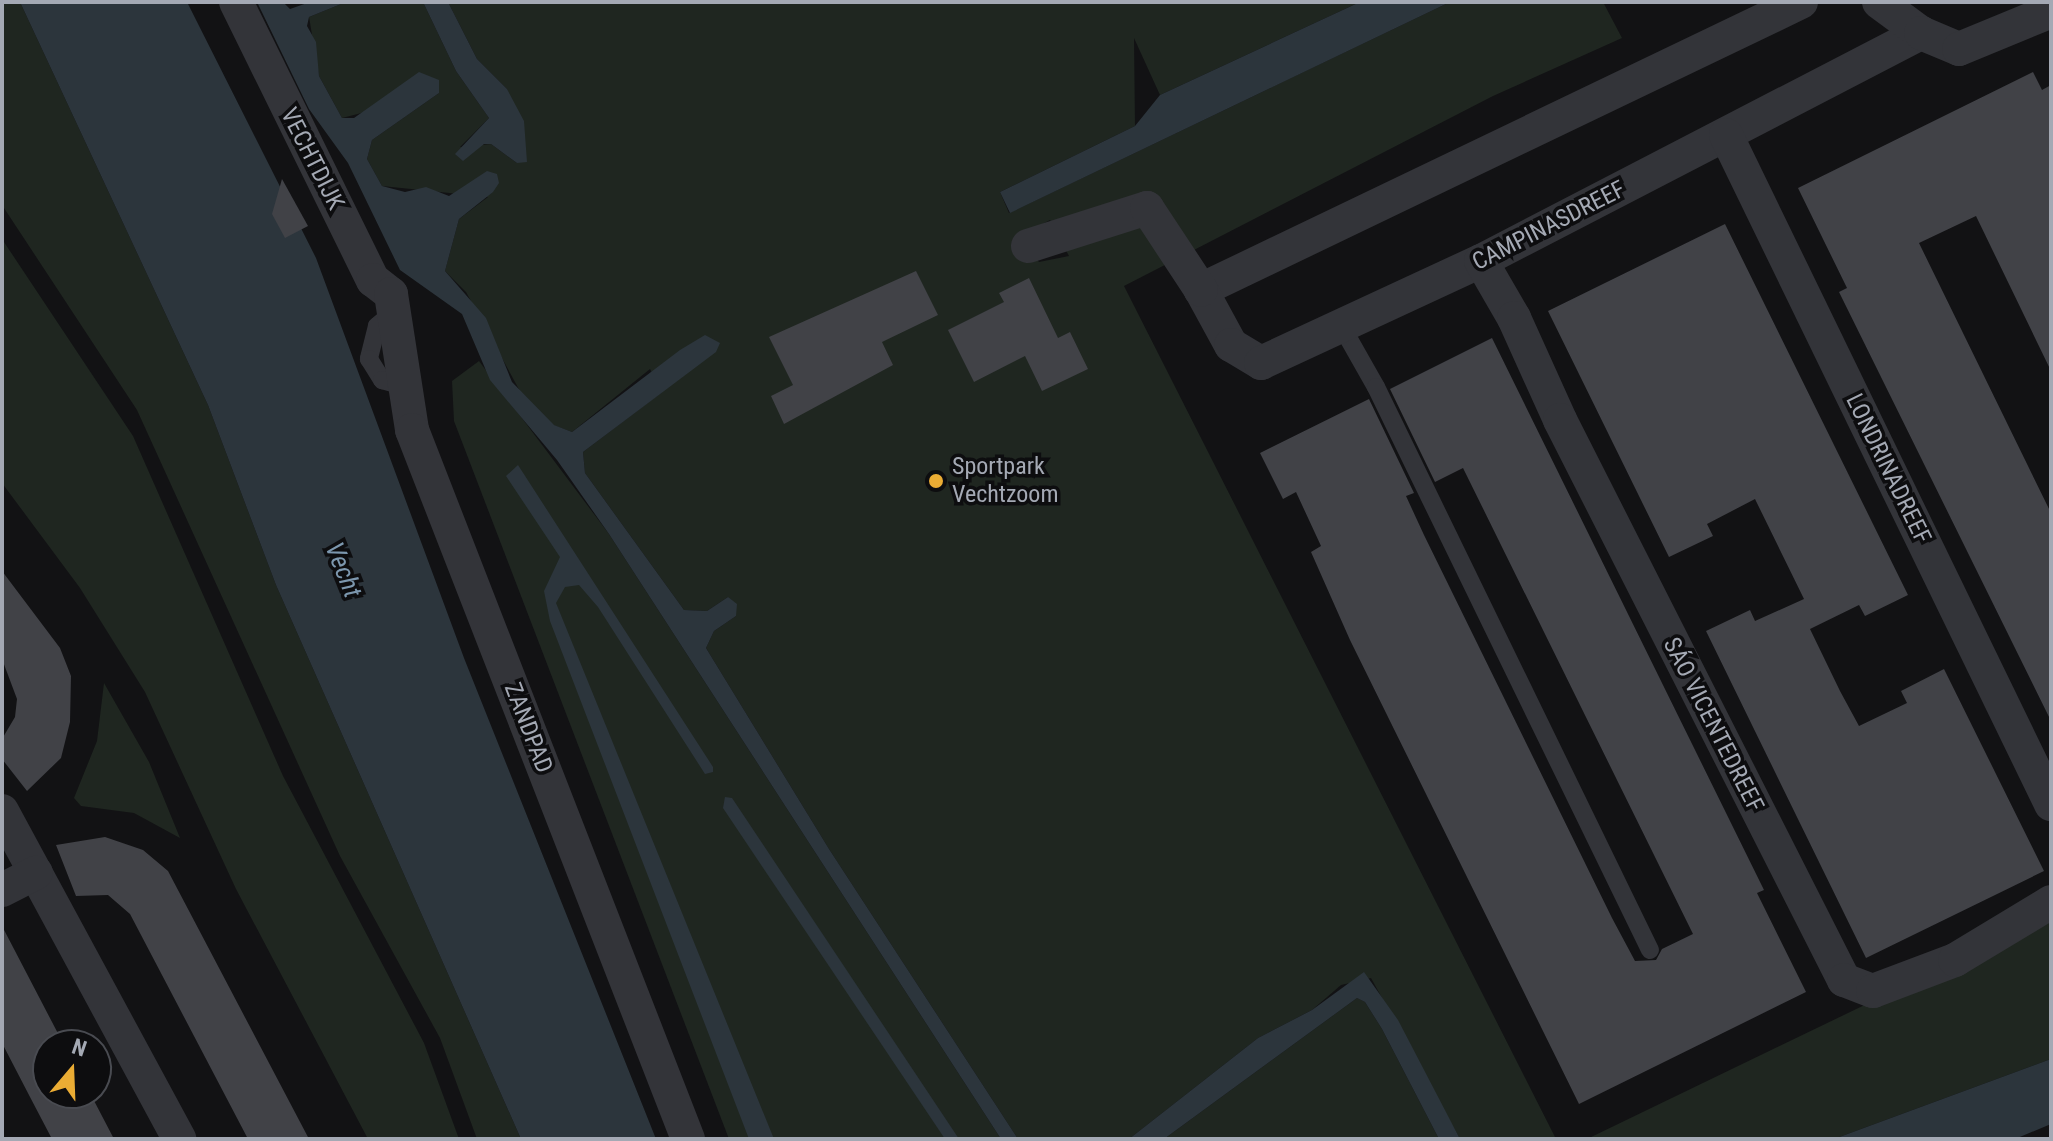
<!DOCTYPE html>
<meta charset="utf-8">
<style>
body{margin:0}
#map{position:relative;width:2053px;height:1141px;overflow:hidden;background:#121214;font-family:"Roboto Condensed",sans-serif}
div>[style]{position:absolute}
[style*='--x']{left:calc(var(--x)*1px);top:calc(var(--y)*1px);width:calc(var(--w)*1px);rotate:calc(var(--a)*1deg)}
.green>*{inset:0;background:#1f2620}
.water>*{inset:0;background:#2c353c}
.building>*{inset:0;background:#414247}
.lane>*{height:18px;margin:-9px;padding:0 9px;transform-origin:9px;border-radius:9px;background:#333439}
.street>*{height:34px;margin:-17px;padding:0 17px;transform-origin:17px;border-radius:17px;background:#333439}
.dots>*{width:22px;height:22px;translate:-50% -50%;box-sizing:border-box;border:4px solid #0d0d0f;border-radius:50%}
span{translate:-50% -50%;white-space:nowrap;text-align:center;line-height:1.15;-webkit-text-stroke:7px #0d0d0f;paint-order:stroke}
.street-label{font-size:24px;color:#a4a9b4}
.poi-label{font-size:24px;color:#a4a9b4}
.left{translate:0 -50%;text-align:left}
.water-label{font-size:26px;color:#7c97ae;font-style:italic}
.frame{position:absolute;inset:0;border:4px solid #a4a9b4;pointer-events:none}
.north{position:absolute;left:32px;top:1029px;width:80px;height:80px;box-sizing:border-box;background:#0d0d0f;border:2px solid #494b51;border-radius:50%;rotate:19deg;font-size:22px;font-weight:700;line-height:32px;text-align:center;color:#a4a9b4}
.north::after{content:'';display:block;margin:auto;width:28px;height:36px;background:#eaac34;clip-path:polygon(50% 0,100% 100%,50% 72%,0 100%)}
</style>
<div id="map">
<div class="green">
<i style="clip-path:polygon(2px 2px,20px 2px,208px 405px,276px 585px,521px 1139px,477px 1139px,440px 1038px,340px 856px,137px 410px,2px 205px)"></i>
<i style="clip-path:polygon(evenodd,346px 2px,423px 2px,456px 71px,489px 118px,460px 147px,491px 144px,517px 163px,507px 89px,477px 59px,448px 2px,1360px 2px,1160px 95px,1134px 38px,1135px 126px,1000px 192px,1009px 213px,1450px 2px,1603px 2px,1622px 38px,1493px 96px,1124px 286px,1556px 1139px,1460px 1139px,1371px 978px,1341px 985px,1312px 1010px,1258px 1038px,1129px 1139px,1018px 1139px,829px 849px,706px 648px,714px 631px,736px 616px,728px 597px,707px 611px,684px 610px,585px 473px,583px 452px,662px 392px,650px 369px,572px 432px,553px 425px,521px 393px,466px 292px,445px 271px,459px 219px,488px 197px,382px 186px,367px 159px,372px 140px,439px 93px,342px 118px,319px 76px,309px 17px,346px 2px,1050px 220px,1069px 256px,1039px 262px,1020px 236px,1050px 220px)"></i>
<i style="clip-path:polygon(2px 239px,133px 436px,283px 776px,424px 1043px,459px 1139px,368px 1139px,236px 889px,145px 692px,80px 588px,2px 483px)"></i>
<i style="clip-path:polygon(479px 361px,609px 534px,1001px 1139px,729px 1139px,454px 421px,452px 381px)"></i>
<i style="clip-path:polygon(104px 683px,149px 762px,180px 838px,134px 813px,81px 806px,74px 798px,97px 741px)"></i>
<i style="clip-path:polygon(2051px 915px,2051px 1059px,1834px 1139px,1587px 1139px)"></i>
<i style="clip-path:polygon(1357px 998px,1365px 1002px,1382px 1029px,1439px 1139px,1164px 1139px)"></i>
</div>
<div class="water">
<i style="clip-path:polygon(20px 2px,187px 2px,316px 258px,464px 658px,656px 1139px,521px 1139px,276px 585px,208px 405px)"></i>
<i style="clip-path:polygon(257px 2px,283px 2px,290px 9px,310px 2px,346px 2px,309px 17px,307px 26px,316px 42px,319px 76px,342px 118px,354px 118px,419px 72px,439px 80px,439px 93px,372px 140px,367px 159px,382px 186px,405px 192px,426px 187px,449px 196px,487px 171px,497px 174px,499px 183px,493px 192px,459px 219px,445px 271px,486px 318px,512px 382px,554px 425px,572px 432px,680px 350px,705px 335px,720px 343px,716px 352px,583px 452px,585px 473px,684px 610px,707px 611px,728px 597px,737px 604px,736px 616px,714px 631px,706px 648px,829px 849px,1018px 1139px,1001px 1139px,609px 534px,557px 460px,490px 380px,462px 314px,400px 270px,348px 163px,309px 109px)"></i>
<i style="clip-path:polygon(423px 2px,448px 2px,477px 59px,507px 89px,524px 121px,527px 162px,517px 163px,491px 144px,484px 144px,463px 161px,455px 154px,489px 118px,456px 71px)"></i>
<i style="clip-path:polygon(1360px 2px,1450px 2px,1010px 213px,1000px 192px,1135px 126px,1160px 95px)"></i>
<i style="clip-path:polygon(518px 465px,713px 767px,713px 772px,705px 774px,598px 607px,579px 585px,565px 587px,556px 603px,774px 1139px,749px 1139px,550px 621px,544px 591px,560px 557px,506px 476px)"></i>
<i style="clip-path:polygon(725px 797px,732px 798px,959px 1139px,945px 1139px,723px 808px)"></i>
<i style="clip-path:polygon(1364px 972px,1398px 1020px,1460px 1139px,1439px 1139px,1382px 1029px,1365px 1002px,1357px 998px,1164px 1139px,1129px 1139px,1258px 1038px,1312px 1010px)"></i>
<i style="clip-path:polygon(2051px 1059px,2051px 1124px,2015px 1139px,1834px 1139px)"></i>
</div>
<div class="building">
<i style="clip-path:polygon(2033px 72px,2042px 90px,2051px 85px,2051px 371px,1976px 216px,1919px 243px,2051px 513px,2051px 721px,1839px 292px,1847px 288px,1798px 188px)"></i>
<i style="clip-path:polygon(282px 179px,308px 226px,285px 238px,272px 214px)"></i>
<i style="clip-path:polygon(1725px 224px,1908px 595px,1865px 616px,1859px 605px,1810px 629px,1840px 691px,1859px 726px,1907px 703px,1901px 691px,1944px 669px,2044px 871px,1866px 958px,1706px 631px,1750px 610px,1755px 621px,1804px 599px,1755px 499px,1707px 524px,1713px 536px,1669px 557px,1548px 311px)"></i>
<i style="clip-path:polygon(916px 271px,938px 315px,882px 342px,893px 365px,784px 424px,771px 396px,793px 385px,769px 337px)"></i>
<i style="clip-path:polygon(1029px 278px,1058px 338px,1070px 332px,1088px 369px,1042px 391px,1025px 356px,974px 382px,948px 330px,1004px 302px,999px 293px)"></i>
<i style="clip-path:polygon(1492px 338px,1764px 890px,1757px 893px,1806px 992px,1579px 1104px,1350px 640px,1311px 552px,1321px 546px,1296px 492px,1283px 499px,1260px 453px,1369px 399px,1414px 493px,1406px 496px,1424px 535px,1612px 918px,1635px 961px,1656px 960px,1662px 949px,1693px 934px,1463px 468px,1435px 482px,1390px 389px)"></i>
<i style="clip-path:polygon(2px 571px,60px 648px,71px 676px,70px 722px,61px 758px,27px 791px,2px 759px,2px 739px,15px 717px,17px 699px,2px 659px)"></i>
<i style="clip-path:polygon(105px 837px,143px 850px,168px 871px,309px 1139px,248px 1139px,130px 914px,108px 895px,76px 896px,56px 845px)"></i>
<i style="clip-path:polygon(2px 926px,64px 1045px,48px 1045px,48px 1093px,90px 1093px,114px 1139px,52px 1139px,30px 1097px,2px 1043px)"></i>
</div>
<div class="lane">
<i style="--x:396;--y:310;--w:25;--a:140"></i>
<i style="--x:377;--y:326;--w:34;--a:104"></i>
<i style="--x:369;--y:359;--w:25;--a:58"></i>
<i style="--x:382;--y:380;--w:15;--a:16"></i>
<i style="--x:396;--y:384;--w:13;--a:-23"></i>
<i style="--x:1342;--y:327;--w:69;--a:60.5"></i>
<i style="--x:1376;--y:387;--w:626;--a:64.05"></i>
</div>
<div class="street">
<i style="--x:236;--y:2;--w:310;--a:63.8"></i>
<i style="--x:373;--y:280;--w:23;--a:38"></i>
<i style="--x:391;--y:294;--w:138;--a:81.2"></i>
<i style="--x:412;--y:430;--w:761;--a:68.73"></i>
<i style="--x:1801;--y:2;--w:666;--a:154.36"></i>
<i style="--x:1201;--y:290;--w:63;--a:61.4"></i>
<i style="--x:1231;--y:345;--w:35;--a:31"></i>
<i style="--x:1261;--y:363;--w:242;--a:-24.9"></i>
<i style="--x:1481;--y:261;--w:496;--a:-27.4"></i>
<i style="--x:1879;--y:2;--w:52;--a:36.4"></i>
<i style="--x:1921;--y:33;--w:41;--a:22.8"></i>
<i style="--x:1959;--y:49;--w:100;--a:-22.4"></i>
<i style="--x:1726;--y:135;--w:744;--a:64.09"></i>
<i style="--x:1028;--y:246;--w:125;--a:-17.7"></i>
<i style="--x:1147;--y:208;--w:98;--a:56.6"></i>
<i style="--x:1481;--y:261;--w:66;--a:59.9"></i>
<i style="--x:1514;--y:318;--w:112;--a:65.7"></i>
<i style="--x:1560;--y:420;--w:628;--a:63.11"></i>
<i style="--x:1844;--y:980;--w:31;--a:21"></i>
<i style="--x:1873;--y:991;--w:88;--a:-20.7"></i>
<i style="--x:1955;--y:960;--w:112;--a:-31.1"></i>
<i style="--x:2;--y:811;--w:373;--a:61.6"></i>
<i style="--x:2;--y:890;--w:38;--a:-27"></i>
</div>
<div class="dots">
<i style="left:936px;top:481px;background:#eaac34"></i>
</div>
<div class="street-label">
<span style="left:312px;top:159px;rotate:63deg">VECHTDIJK</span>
<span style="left:1549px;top:226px;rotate:-27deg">CAMPINASDREEF</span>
<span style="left:1888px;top:469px;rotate:64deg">LONDRINADREEF</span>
<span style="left:1713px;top:725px;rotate:63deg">SÁO VICENTEDREEF</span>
<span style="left:528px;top:728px;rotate:69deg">ZANDPAD</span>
</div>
<div class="poi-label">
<span class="left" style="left:952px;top:481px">Sportpark<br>Vechtzoom</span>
</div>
<div class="water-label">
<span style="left:343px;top:570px;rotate:68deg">Vecht</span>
</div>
<div class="frame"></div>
<div class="north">N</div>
</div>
